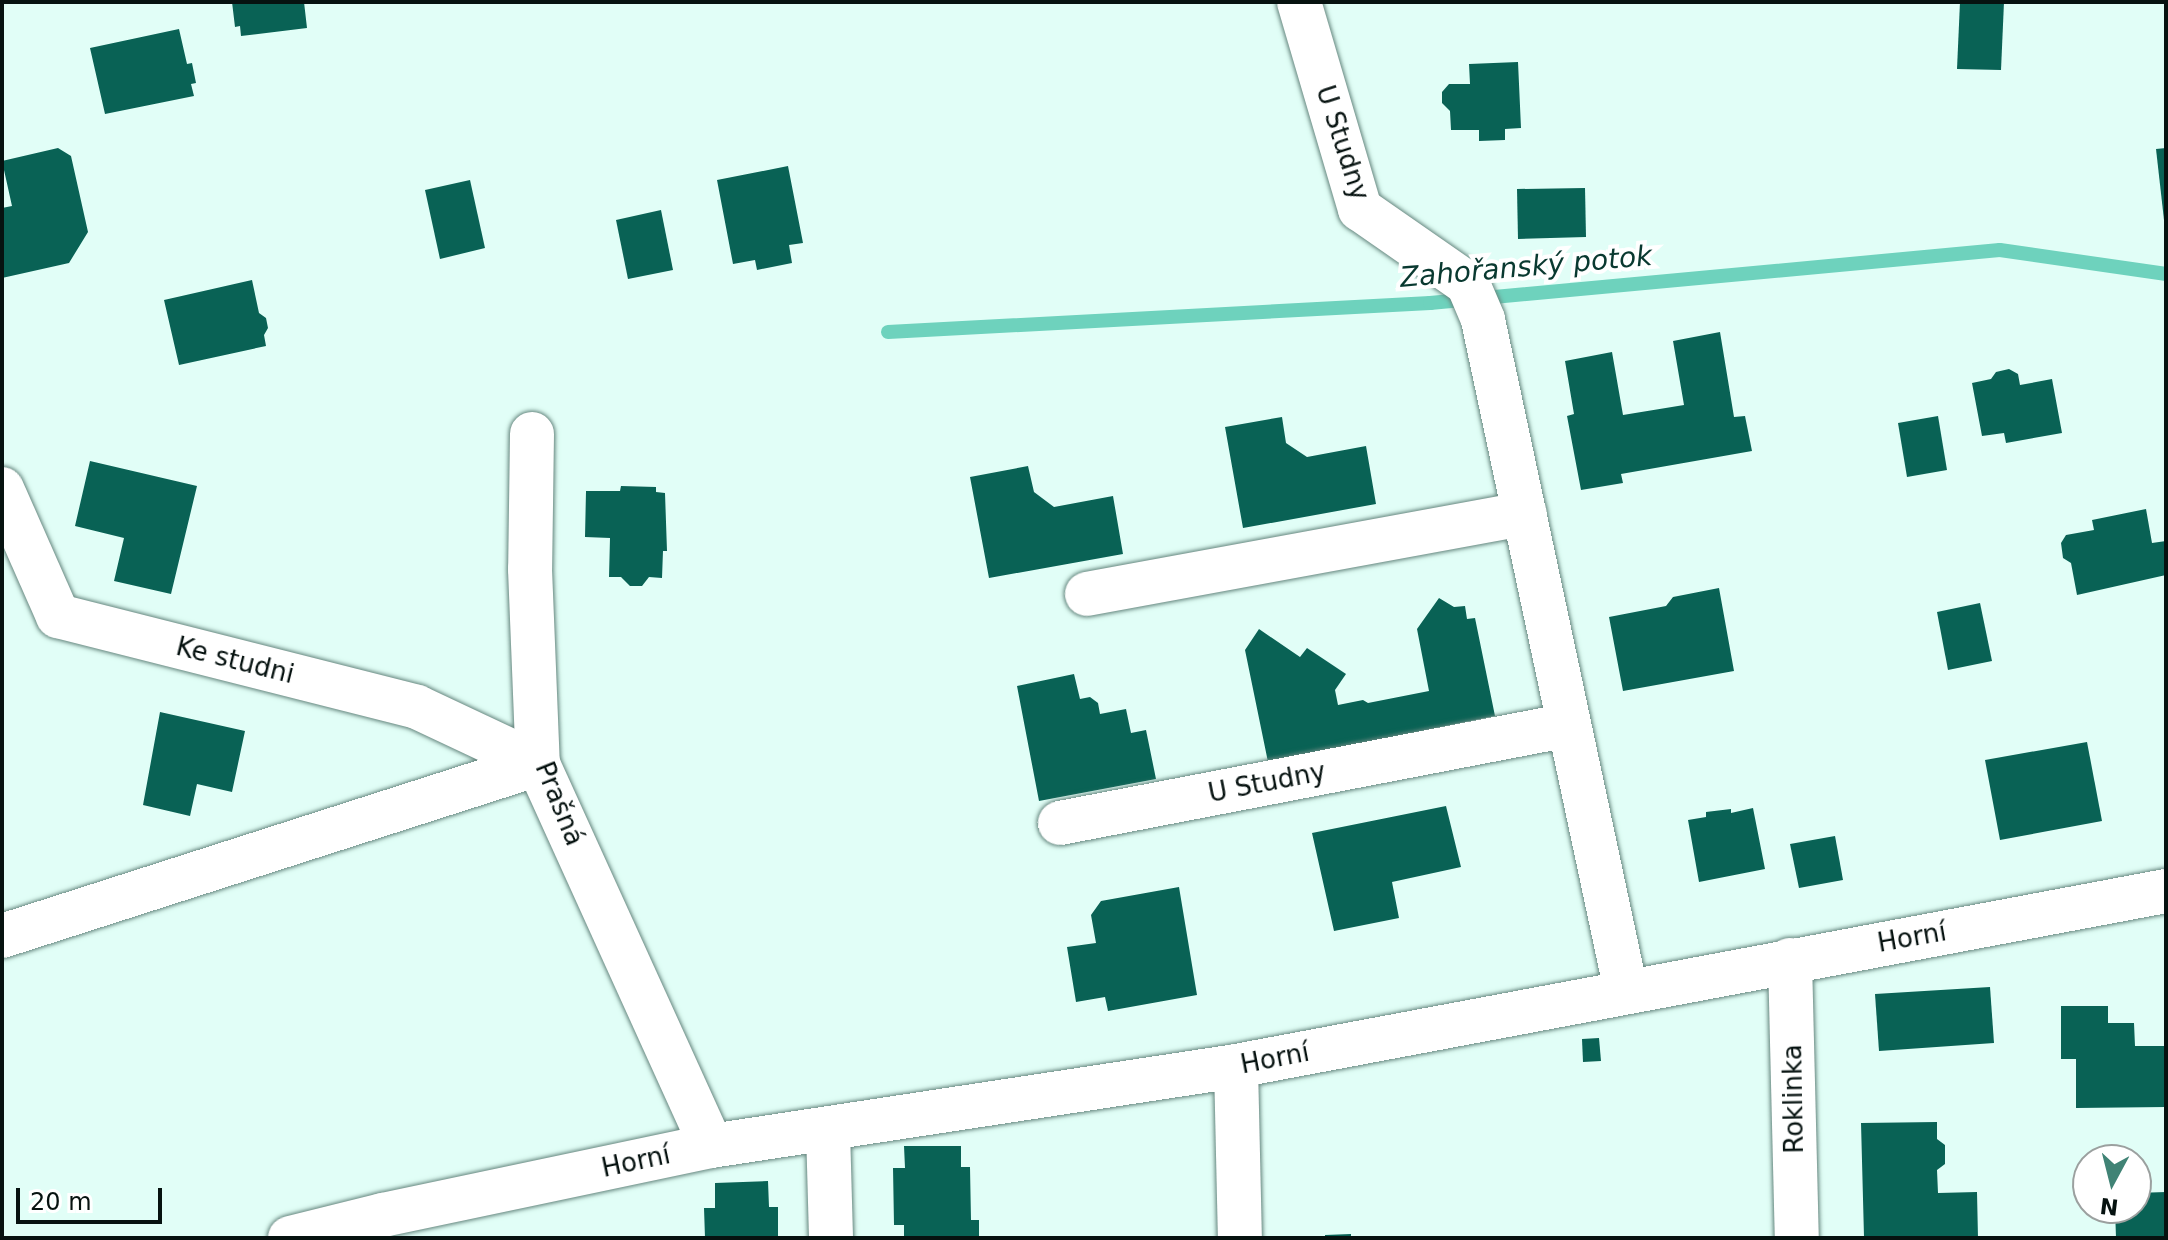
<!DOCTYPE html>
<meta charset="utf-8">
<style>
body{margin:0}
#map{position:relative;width:2168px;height:1240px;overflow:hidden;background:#e1fef7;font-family:"DejaVu Sans",sans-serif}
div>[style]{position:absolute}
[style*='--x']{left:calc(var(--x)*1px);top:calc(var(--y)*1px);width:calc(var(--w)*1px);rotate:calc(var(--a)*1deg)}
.stream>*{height:14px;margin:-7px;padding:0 7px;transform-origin:7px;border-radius:7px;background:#6ed2bd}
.building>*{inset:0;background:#096255}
.roads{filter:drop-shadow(0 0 2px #66877f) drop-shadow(0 0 2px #66877f)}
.minor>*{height:44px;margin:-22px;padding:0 22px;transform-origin:22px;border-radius:22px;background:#fff}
span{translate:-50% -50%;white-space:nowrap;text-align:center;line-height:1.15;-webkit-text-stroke:8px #fff;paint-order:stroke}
.street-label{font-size:26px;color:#061210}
.water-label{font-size:28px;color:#093930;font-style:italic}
.frame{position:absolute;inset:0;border:4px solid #061210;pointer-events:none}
.north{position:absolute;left:2072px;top:1144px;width:80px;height:80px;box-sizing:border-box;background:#fff;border:2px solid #9ba09f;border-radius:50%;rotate:187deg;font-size:22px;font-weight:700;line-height:32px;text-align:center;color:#061210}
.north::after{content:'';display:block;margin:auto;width:28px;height:36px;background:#408375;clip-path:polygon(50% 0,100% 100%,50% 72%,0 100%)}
.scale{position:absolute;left:16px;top:1188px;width:146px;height:36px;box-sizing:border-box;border:4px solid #061210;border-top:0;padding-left:10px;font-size:24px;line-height:28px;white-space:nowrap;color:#061210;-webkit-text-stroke:6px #fff;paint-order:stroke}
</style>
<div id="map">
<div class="stream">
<i style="--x:888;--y:332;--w:543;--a:-3.06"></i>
<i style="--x:1430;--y:303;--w:572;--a:-5.31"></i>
<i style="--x:2000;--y:250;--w:168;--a:8.2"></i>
</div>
<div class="building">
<i style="clip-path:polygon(232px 2px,304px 2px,307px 28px,241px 36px,240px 26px,235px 27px)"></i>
<i style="clip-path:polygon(1960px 2px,2004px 2px,2001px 70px,1957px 69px)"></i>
<i style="clip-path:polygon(179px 29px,187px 64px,192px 63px,196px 83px,191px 84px,194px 96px,105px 114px,90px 48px)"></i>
<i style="clip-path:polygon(1518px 62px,1521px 128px,1505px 129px,1505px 140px,1479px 141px,1479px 130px,1451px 130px,1450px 111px,1442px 103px,1442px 92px,1449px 84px,1470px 84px,1469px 64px)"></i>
<i style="clip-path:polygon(58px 148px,71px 156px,88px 232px,69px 263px,2px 278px,2px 208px,12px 206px,2px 161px)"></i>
<i style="clip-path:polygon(2166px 148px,2166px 220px,2164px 220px,2156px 149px)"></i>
<i style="clip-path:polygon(788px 166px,803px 243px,789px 245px,792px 263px,757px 270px,755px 260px,733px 264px,717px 180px)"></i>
<i style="clip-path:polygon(470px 180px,485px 248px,440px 259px,425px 190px)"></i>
<i style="clip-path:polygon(1585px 188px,1586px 237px,1518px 239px,1517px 189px)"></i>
<i style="clip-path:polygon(661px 210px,673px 270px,628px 279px,616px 220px)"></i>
<i style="clip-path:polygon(252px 280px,259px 313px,266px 318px,268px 328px,264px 335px,266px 346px,179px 365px,164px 300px)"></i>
<i style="clip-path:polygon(1720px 332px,1734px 417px,1745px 416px,1752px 451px,1621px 474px,1623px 483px,1581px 490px,1567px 416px,1574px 414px,1565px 361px,1612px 352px,1623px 415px,1684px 405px,1673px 341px)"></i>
<i style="clip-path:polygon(2009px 369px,2018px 374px,2020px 385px,2052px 379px,2062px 433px,2006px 443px,2004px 433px,1982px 436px,1972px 383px,1991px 379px,1996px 372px)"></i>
<i style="clip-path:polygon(1938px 416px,1947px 470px,1907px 477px,1898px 423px)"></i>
<i style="clip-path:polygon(1282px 417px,1286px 443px,1307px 457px,1366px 446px,1376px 504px,1243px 528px,1225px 427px)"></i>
<i style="clip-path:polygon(90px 461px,197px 486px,171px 594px,114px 581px,124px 538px,75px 526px)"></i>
<i style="clip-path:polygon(1028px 466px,1034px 492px,1054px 507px,1113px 496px,1123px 554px,989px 578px,970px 477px)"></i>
<i style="clip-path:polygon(621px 486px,656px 487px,656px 492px,665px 493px,667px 551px,663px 551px,662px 578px,649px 577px,642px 586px,630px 586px,621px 577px,609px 577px,610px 538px,585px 537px,586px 491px,620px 491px)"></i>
<i style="clip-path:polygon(2146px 509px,2152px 543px,2166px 541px,2166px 575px,2077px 595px,2071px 563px,2063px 558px,2061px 543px,2066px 535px,2094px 530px,2092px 520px)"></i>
<i style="clip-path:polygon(1719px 588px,1734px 671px,1623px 691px,1609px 617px,1666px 606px,1673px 597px)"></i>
<i style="clip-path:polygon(1439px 598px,1454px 607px,1465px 606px,1467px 619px,1475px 618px,1495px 716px,1268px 762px,1245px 650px,1259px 629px,1300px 657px,1307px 648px,1346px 674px,1335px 690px,1338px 705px,1363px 700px,1368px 703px,1429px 691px,1417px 629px)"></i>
<i style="clip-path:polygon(1980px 603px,1992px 661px,1948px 670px,1937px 612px)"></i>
<i style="clip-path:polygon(1074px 674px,1080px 699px,1090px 697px,1098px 703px,1100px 714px,1126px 709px,1131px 733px,1146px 730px,1156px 779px,1039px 801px,1017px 686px)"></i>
<i style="clip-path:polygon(160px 712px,245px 731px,232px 792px,197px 784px,190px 816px,143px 805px)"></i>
<i style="clip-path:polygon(2087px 742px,2102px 821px,2000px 840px,1985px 760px)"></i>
<i style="clip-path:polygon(1446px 806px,1461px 867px,1392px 882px,1399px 918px,1334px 931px,1312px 833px)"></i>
<i style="clip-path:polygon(1753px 808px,1765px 869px,1699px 882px,1688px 820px,1706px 817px,1706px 812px,1731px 809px,1731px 813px)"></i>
<i style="clip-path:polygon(1835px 836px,1843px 880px,1799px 888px,1790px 844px)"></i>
<i style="clip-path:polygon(1179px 887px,1197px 995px,1108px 1011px,1105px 997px,1076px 1002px,1067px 947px,1096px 943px,1091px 915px,1101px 901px)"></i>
<i style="clip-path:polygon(1990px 987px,1994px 1043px,1879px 1051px,1875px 994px)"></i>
<i style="clip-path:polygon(2061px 1006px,2108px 1006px,2108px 1023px,2134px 1023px,2135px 1046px,2166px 1046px,2166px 1107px,2076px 1108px,2076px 1059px,2061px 1059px)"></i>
<i style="clip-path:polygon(1599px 1038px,1601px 1061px,1583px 1062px,1582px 1039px)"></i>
<i style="clip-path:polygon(1937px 1122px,1937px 1139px,1945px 1145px,1945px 1164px,1937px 1170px,1938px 1193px,1977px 1192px,1978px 1238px,1864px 1237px,1861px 1123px)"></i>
<i style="clip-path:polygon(904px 1146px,961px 1146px,961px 1167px,970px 1167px,971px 1220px,979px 1220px,979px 1238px,904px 1238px,904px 1225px,894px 1225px,893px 1168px,905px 1168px)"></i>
<i style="clip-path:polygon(768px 1181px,769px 1207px,778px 1207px,778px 1238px,705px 1238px,704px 1208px,715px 1208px,715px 1183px)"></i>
<i style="clip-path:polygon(2166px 1192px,2166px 1238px,2116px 1238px,2115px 1208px,2136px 1208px,2136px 1193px)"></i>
<i style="clip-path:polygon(1351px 1234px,1351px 1238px,1325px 1238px,1325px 1235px)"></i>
</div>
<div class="roads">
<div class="minor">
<i style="--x:1299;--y:2;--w:216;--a:73.6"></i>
<i style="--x:1360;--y:209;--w:131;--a:34.8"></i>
<i style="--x:1468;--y:284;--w:39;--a:67"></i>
<i style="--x:1483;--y:320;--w:686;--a:77.97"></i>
<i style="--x:532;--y:434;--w:135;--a:90.8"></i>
<i style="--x:530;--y:569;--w:195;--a:87.7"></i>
<i style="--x:538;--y:764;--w:419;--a:65.6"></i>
<i style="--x:2;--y:489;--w:139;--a:66.2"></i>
<i style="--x:58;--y:616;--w:370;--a:14.2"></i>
<i style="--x:417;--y:707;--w:134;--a:25.2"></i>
<i style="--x:1087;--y:594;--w:445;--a:-10.4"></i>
<i style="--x:1060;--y:823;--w:518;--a:-10.9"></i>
<i style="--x:2;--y:936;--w:563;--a:-17.79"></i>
<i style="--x:1790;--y:960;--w:278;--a:88.6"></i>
<i style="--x:1236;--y:1066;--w:172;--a:88.7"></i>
<i style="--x:828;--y:1130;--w:108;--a:88.4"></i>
<i style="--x:290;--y:1238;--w:96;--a:-13.9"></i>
<i style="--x:383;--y:1215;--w:335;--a:-11.9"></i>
<i style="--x:711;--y:1146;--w:531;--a:-8.66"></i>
<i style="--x:1236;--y:1066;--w:946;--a:-10.66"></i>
</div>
</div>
<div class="street-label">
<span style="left:1342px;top:143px;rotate:72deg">U Studny</span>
<span style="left:235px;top:661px;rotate:14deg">Ke studni</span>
<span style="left:1267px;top:783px;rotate:-11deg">U Studny</span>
<span style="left:559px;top:804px;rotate:68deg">Prašná</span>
<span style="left:1912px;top:938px;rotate:-10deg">Horní</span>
<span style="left:1275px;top:1059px;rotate:-11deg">Horní</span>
<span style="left:1794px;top:1099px;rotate:-91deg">Roklinka</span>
<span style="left:636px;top:1162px;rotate:-12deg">Horní</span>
</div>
<div class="water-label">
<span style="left:1526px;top:267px;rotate:-5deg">Zahořanský potok</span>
</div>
<div class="frame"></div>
<div class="north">N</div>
<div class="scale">20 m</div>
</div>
